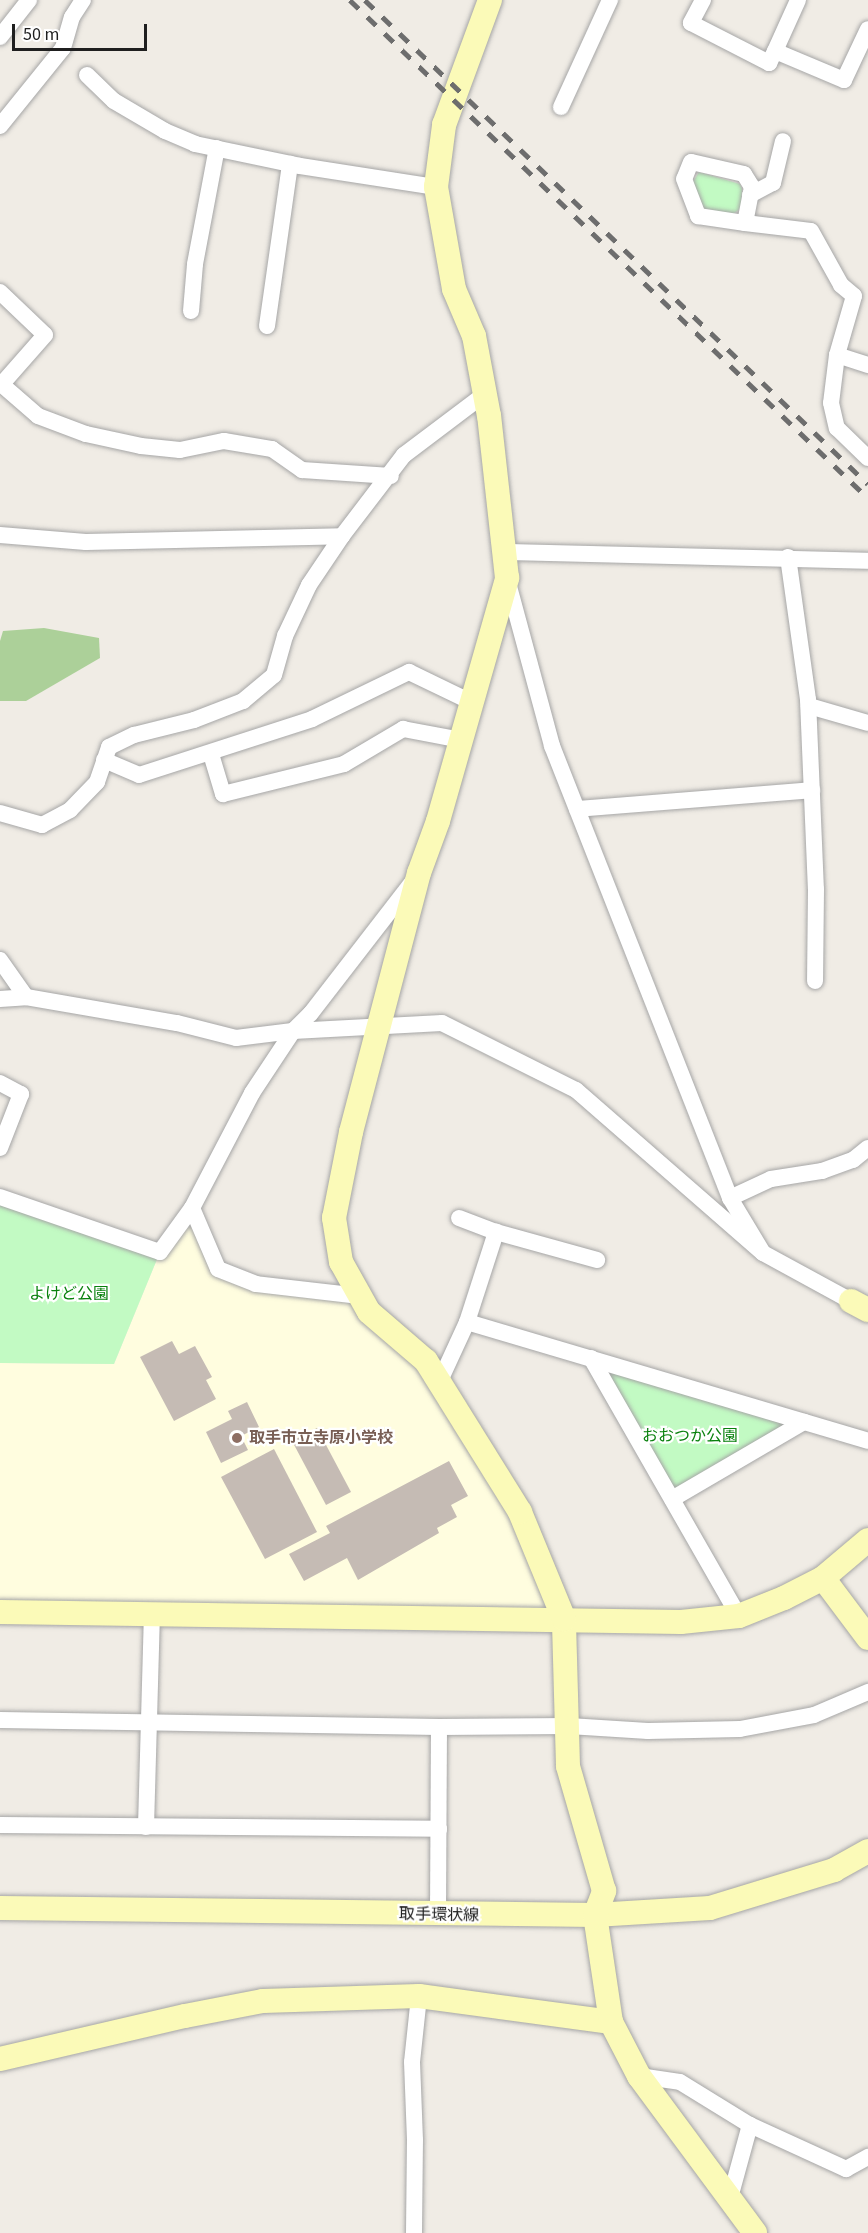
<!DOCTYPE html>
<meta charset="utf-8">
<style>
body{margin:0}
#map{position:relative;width:868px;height:2233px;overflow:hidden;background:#f0ece5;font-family:"Source Sans 3","Noto Sans JP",sans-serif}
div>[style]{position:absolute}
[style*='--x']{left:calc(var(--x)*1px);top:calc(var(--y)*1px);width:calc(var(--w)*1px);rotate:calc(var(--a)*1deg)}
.education>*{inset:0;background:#fffddf}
.forest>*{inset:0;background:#acd099}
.park>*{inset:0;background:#c2fac3}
.building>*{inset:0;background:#c5bbb4}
.roads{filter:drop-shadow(0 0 2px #a6a6a6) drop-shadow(0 0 2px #a6a6a6)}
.street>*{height:16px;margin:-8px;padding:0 8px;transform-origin:8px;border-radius:8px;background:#fff}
.secondary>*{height:24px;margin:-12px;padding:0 12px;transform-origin:12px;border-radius:12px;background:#fbfab8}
.rail>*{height:4.5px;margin-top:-2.25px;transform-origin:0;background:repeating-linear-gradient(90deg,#6d6d6d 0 12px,transparent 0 24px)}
.dots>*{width:16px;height:16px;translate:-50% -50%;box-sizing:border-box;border:3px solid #fff;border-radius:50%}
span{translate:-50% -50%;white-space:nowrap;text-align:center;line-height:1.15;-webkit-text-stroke:4.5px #fff;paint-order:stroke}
.park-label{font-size:16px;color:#09810d}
.education-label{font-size:16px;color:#785e54;font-weight:700}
.left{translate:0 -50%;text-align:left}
.street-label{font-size:16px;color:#1f1f1f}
.scale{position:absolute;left:12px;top:24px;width:135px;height:27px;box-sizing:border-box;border:3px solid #1f1f1f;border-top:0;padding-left:8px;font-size:18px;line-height:21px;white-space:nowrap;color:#1f1f1f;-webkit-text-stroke:4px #fff;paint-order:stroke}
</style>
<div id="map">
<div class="education">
<i style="clip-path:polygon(192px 1208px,219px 1269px,360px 1296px,426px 1361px,564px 1619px,0 1612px,0 1363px,114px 1364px,160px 1252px)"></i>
</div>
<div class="forest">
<i style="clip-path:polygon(44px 628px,99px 638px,100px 658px,26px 701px,0 701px,0 641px,3px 631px)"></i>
</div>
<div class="park">
<i style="clip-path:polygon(699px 172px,740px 184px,742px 189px,741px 208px,733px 214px,704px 209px,693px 182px)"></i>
<i style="clip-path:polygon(0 1197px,160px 1252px,114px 1364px,0 1363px)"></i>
<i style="clip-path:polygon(591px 1358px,804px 1422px,672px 1499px)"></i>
</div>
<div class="building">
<i style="clip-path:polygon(172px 1341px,179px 1354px,195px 1346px,212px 1377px,206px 1380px,216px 1399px,174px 1421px,140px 1357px)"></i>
<i style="clip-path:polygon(247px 1402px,259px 1427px,241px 1436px,248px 1450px,221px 1463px,206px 1432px,232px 1419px,228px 1411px)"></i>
<i style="clip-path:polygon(317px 1428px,351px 1492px,326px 1505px,292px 1441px)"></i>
<i style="clip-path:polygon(274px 1449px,317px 1532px,265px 1559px,221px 1477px)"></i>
<i style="clip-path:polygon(449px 1461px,468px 1496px,451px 1505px,457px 1517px,437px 1528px,439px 1533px,358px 1580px,347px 1558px,304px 1581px,289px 1554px,330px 1533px,326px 1526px)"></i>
</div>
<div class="roads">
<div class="street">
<i style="--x:703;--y:0;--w:26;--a:118"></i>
<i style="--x:691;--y:23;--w:88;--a:27.1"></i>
<i style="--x:769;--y:63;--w:13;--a:-63"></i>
<i style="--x:775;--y:51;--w:75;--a:22.8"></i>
<i style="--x:844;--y:80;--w:56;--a:-64.8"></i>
<i style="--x:0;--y:37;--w:47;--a:-51.9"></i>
<i style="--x:775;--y:51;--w:56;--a:-65.7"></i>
<i style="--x:87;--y:75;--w:37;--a:44"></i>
<i style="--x:114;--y:101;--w:59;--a:30.5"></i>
<i style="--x:165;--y:131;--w:33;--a:23"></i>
<i style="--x:195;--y:144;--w:107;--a:11.8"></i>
<i style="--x:300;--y:166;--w:138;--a:8.8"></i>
<i style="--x:561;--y:107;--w:118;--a:-65.4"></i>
<i style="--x:0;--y:126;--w:100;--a:-51.1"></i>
<i style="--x:63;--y:48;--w:32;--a:-74"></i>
<i style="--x:72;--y:17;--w:20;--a:-57"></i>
<i style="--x:750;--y:195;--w:26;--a:-28"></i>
<i style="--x:773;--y:183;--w:43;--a:-76.6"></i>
<i style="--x:745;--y:223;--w:37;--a:-79"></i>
<i style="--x:752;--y:187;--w:15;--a:-122"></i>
<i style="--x:744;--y:174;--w:54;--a:-167.2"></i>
<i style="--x:691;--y:162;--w:18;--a:112"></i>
<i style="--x:684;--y:179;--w:40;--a:69"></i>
<i style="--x:698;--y:216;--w:48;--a:8.5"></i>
<i style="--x:745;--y:223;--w:66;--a:6.9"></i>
<i style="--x:811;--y:231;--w:62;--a:60.9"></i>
<i style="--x:841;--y:285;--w:17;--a:40"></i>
<i style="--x:854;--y:296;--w:61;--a:106.1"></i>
<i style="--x:837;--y:355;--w:48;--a:97.1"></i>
<i style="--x:831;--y:403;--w:26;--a:77"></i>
<i style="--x:837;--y:428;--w:43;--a:44.1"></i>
<i style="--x:0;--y:292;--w:62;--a:43.7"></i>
<i style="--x:45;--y:335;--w:65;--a:131.3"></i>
<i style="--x:191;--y:311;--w:47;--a:-85.1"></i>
<i style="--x:195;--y:264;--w:118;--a:-79.3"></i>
<i style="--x:267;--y:326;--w:164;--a:-81.9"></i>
<i style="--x:837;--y:355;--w:33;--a:18"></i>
<i style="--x:0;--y:383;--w:50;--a:41"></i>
<i style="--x:38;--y:416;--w:51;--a:20.6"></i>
<i style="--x:86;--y:434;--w:56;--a:12.3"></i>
<i style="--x:141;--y:446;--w:39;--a:6"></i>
<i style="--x:180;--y:450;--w:45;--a:-11.6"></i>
<i style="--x:224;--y:441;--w:49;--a:9.5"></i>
<i style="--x:272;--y:449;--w:37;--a:35"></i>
<i style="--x:302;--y:470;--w:89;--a:3.9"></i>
<i style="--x:0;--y:535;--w:86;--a:4.7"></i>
<i style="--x:86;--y:542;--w:256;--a:-1.3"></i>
<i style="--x:506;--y:552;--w:362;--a:1.4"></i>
<i style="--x:788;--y:557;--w:144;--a:82"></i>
<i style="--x:808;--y:700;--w:189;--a:87.6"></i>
<i style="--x:816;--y:889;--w:92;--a:90.6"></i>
<i style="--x:507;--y:579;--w:173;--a:74.9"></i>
<i style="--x:552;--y:746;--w:486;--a:68.5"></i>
<i style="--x:730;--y:1198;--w:64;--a:59"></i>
<i style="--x:763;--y:1253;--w:100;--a:28.6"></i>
<i style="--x:809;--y:706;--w:61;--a:16.1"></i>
<i style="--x:211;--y:754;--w:42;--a:73.3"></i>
<i style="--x:223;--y:794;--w:125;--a:-13.9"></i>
<i style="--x:344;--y:764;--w:69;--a:-30.7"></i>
<i style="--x:403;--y:729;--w:60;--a:10.6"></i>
<i style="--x:104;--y:760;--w:38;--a:23"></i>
<i style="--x:139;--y:775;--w:182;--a:-17.9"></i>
<i style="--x:312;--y:719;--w:108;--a:-25.9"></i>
<i style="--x:409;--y:672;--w:71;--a:25.8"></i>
<i style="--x:577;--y:809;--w:236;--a:-4.6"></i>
<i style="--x:0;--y:813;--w:44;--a:15.9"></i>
<i style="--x:42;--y:825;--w:32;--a:-28"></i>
<i style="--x:70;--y:810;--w:39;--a:-46"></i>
<i style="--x:97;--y:782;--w:37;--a:-71"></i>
<i style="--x:109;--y:747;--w:28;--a:-26"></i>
<i style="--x:134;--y:735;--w:62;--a:-14"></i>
<i style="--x:194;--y:720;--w:53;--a:-21.2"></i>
<i style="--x:243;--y:701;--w:40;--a:-40"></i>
<i style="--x:274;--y:675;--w:41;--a:-74.2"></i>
<i style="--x:285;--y:636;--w:56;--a:-64.8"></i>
<i style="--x:309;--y:585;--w:59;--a:-56"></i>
<i style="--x:342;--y:536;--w:102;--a:-52.6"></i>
<i style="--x:404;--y:455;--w:101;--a:-37"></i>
<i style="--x:0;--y:960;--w:45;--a:54.9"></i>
<i style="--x:0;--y:999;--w:26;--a:-4"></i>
<i style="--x:26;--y:997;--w:153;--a:9.8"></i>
<i style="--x:177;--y:1023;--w:61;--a:14.3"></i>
<i style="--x:236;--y:1038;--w:57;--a:-7"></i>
<i style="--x:293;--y:1031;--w:25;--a:-45"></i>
<i style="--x:311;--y:1013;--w:167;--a:-52.3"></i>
<i style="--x:0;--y:1083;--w:24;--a:28"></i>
<i style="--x:21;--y:1094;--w:58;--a:111.3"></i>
<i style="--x:0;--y:1197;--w:169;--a:19"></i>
<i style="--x:160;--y:1252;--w:54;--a:-54"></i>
<i style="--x:192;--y:1208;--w:130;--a:-62.4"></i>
<i style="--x:252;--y:1093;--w:74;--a:-56.5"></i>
<i style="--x:293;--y:1031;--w:149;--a:-3.1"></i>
<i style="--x:442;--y:1023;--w:150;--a:26.6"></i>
<i style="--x:576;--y:1090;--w:248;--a:41.1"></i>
<i style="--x:730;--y:1198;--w:45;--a:-24.9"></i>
<i style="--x:771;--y:1179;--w:52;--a:-8.9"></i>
<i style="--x:822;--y:1171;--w:33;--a:-20"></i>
<i style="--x:853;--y:1160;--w:19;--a:-39"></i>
<i style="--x:192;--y:1208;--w:66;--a:66.9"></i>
<i style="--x:218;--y:1269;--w:41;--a:21.5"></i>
<i style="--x:256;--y:1284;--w:105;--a:6.6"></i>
<i style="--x:459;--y:1218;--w:40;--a:21"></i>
<i style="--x:496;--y:1232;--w:105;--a:15.5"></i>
<i style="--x:467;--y:1322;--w:418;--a:16.5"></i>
<i style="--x:591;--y:1358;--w:297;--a:60.2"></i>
<i style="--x:439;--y:1383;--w:67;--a:-65.3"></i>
<i style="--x:467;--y:1322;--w:95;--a:-72.1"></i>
<i style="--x:672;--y:1499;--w:153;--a:-30.3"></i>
<i style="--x:0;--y:1720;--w:439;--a:0.9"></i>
<i style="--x:439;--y:1727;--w:130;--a:-0.4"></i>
<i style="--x:569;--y:1726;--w:79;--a:3.6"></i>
<i style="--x:648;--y:1731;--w:92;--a:-1.2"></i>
<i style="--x:740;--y:1729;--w:75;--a:-10.7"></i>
<i style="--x:814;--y:1715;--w:59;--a:-23.1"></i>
<i style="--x:0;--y:1825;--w:439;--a:0.5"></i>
<i style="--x:439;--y:1829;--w:3;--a:108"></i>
<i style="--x:146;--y:1827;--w:213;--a:-88.4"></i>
<i style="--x:438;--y:1915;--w:188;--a:-89.7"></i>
<i style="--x:639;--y:2076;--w:41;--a:8.3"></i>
<i style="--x:680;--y:2082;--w:82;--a:31.6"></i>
<i style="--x:750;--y:2125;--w:106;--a:24.6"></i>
<i style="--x:846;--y:2169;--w:25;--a:-29"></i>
<i style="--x:730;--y:2198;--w:76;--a:-74.7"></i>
<i style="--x:414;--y:2233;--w:93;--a:-89.4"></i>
<i style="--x:415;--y:2140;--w:78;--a:-92.2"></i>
<i style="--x:412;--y:2062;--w:66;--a:-83.9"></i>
</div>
<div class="secondary">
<i style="--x:851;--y:1301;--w:19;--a:28"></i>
<i style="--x:823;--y:1578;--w:75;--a:53.1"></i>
<i style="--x:0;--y:1612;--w:681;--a:0.84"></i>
<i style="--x:681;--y:1622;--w:58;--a:-5.9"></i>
<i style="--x:739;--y:1616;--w:48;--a:-21.8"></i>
<i style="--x:784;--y:1598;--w:44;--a:-27.1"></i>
<i style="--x:823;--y:1578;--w:59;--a:-40.2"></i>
<i style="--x:0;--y:1908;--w:595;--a:0.67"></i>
<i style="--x:595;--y:1915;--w:115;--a:-3.5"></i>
<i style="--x:710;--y:1908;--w:130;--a:-17"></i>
<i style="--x:834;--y:1870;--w:39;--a:-29"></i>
<i style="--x:611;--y:2022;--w:61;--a:62.6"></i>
<i style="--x:639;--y:2076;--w:195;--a:53.5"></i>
<i style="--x:0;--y:2059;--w:190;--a:-13.1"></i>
<i style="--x:185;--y:2016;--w:79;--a:-10.9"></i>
<i style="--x:263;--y:2001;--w:156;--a:-1.8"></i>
<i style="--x:419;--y:1996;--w:194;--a:7.7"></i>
<i style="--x:611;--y:2022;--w:108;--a:-98.5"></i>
<i style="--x:595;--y:1915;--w:26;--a:-69"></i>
<i style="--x:604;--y:1891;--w:130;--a:-106.1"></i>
<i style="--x:568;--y:1766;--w:147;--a:-91.6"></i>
<i style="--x:564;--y:1619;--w:116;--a:-112.4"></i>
<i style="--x:520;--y:1512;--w:178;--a:-121.9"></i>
<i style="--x:426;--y:1361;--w:75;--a:-139.3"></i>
<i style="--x:369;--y:1312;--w:57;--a:-119.2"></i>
<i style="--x:341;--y:1262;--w:45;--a:-99"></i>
<i style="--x:334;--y:1218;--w:88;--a:-78.8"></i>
<i style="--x:351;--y:1132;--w:268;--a:-75.3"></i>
<i style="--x:419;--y:873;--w:55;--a:-69.9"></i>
<i style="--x:438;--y:821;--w:253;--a:-74.1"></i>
<i style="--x:507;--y:578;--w:163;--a:-96.3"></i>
<i style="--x:489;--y:416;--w:81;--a:-100.6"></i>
<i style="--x:474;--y:336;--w:51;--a:-113.1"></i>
<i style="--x:454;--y:289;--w:104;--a:-100"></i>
<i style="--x:436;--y:187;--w:63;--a:-82.6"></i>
<i style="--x:444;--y:125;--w:133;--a:-69.8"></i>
</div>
</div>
<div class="rail">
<i style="--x:350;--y:0;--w:719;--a:43.87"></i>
<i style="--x:365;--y:0;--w:698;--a:43.9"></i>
</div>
<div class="dots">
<i style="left:237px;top:1438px;background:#8d6e63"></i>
</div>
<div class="park-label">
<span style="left:69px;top:1294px">よけど公園</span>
<span style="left:690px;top:1436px">おおつか公園</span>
</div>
<div class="education-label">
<span class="left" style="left:249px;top:1438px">取手市立寺原小学校</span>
</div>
<div class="street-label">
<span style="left:439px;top:1915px;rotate:1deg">取手環状線</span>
</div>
<div class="scale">50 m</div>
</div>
